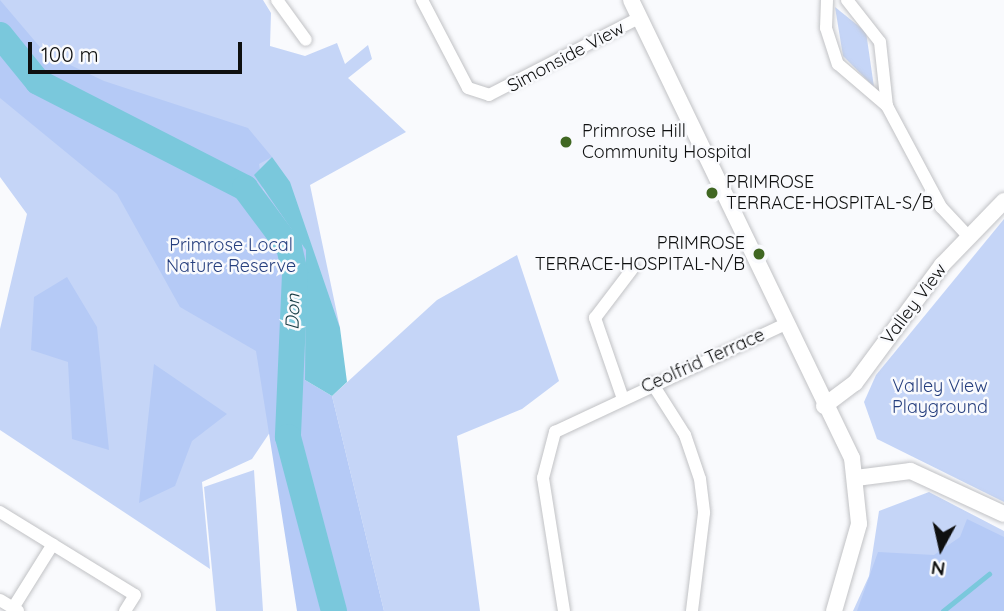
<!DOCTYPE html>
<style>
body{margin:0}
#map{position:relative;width:1004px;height:611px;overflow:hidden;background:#f9fafd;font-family:Quicksand,sans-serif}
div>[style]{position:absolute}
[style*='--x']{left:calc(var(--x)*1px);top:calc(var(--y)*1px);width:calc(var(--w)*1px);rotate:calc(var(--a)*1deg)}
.green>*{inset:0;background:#c5d5f7}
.forest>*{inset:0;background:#b5caf6}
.water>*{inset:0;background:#7ac8dc}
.stream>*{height:4.5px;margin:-2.25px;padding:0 2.25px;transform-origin:2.25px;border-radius:2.25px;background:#7ac8dc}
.river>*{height:26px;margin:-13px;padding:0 13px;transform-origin:13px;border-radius:13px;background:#7ac8dc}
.roads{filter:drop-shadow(0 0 2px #c1c2c5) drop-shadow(0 0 2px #c1c2c5)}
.minor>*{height:12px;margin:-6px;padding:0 6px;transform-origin:6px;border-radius:6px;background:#fff}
.tertiary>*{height:16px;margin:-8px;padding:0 8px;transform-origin:8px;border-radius:8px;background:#fff}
.dots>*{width:19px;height:19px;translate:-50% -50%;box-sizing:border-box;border:4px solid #f9fafd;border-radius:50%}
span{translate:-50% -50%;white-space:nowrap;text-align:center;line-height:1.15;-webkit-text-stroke:5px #f9fafd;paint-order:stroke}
.street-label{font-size:18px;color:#0f1010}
.poi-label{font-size:18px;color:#0f1010}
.left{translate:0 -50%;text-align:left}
.right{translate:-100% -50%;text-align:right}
.park-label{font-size:18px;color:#263f7e}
.water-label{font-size:19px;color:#163b44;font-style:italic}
.north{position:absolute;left:906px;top:513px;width:70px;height:70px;-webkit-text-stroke:5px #f9fafd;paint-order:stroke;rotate:188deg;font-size:19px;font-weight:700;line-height:28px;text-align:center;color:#0f1010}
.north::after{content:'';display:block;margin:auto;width:24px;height:32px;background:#0f1010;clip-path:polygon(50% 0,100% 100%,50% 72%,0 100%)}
.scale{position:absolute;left:28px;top:42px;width:214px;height:32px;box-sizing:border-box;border:4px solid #0f1010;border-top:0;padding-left:9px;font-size:21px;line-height:24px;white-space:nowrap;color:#0f1010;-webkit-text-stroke:5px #f9fafd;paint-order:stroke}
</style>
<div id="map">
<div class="green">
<i style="clip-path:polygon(0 0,263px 0,271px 13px,270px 46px,305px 56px,337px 43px,345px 64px,368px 45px,372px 59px,348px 78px,406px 132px,310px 185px,340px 328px,252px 459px,202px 482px,210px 569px,0 430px,0 329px,27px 214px,0 177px)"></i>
<i style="clip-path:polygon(835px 7px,866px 32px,874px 87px,843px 56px)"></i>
<i style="clip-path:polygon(1004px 219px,1004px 502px,877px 439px,864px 402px,876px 375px)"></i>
<i style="clip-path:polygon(517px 255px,559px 381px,522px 409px,457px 436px,480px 611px,384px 611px,332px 396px,437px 300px)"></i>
<i style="clip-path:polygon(254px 470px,263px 611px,216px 611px,204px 487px)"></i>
<i style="clip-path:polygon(929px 492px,1004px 531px,1004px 611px,853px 611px,869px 576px,879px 511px)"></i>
</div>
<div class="forest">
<i style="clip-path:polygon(0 0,45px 53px,104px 81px,248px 128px,272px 157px,259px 164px,263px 190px,285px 212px,306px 250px,305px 380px,332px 396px,384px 611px,297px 611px,256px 351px,180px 307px,117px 194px,0 98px)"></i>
<i style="clip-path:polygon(67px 277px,97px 327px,109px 450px,72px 439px,68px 362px,31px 350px,34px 297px)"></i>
<i style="clip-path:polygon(154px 364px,227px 414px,192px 441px,175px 486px,139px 503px)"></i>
<i style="clip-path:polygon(967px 519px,1004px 537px,1004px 611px,857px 611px,878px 552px,934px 555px,960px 537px)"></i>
</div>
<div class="water">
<i style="clip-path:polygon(272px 157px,290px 182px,340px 328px,347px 382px,332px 396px,305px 380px,306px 250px,254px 175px)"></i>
</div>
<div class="stream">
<i style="--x:943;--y:611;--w:59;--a:-38.8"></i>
</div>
<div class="river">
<i style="--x:0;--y:35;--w:60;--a:51"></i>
<i style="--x:38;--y:82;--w:233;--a:27.1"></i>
<i style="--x:245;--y:188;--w:74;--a:53.3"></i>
<i style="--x:289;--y:247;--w:28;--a:77"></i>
<i style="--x:295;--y:274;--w:163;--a:92.5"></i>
<i style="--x:288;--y:437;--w:180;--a:75.2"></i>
</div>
<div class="roads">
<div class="minor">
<i style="--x:277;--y:0;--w:49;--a:54.1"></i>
<i style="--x:422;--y:0;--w:99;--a:62.4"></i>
<i style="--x:468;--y:88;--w:22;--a:18"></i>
<i style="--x:489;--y:95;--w:169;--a:-27.2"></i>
<i style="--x:827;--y:0;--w:28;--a:92"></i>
<i style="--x:826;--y:28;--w:38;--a:72"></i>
<i style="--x:838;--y:64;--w:65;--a:40.6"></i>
<i style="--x:847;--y:0;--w:53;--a:51.8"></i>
<i style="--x:880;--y:42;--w:64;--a:83.8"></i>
<i style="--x:887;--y:106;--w:115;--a:61.9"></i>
<i style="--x:941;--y:207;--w:40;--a:47"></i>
<i style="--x:652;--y:383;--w:62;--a:57.6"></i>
<i style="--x:685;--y:435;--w:46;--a:71.2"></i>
<i style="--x:700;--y:479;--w:34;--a:83"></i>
<i style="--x:704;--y:513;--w:99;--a:97"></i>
<i style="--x:622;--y:396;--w:83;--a:-109.1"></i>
<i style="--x:595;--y:318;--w:63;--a:-52.8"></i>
<i style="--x:0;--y:512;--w:158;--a:31.6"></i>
<i style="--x:135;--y:595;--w:19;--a:122"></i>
<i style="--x:0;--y:600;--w:21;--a:31"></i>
<i style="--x:13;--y:608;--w:75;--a:-58"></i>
<i style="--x:564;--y:611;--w:135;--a:-99"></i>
<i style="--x:543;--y:478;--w:48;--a:-75.4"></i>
<i style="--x:555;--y:432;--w:252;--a:-25.1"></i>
</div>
<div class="tertiary">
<i style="--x:631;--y:0;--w:509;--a:64.24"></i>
<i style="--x:852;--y:458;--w:66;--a:83.9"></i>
<i style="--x:859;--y:524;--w:91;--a:106"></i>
<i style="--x:824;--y:406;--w:39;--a:-37"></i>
<i style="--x:855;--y:383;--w:147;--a:-53.6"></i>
<i style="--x:942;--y:265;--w:89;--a:-45.9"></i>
<i style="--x:856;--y:478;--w:55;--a:-7.3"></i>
<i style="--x:911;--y:471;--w:102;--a:24.8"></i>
</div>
</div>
<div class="dots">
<i style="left:566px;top:142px;background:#406722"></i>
<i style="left:712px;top:193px;background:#406722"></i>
<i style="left:759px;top:254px;background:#406722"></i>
</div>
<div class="street-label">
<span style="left:566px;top:57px;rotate:-28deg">Simonside View</span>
<span style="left:914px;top:304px;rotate:-53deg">Valley View</span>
<span style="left:703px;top:361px;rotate:-24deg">Ceolfrid Terrace</span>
</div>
<div class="poi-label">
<span class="left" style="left:582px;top:142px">Primrose Hill<br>Community Hospital</span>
<span class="left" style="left:726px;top:193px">PRIMROSE<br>TERRACE-HOSPITAL-S/B</span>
<span class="right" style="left:745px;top:254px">PRIMROSE<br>TERRACE-HOSPITAL-N/B</span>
</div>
<div class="park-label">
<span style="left:231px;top:256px">Primrose Local<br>Nature Reserve</span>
<span style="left:940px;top:397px">Valley View<br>Playground</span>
</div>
<div class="water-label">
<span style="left:293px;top:312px;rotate:-88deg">Don</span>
</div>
<div class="north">N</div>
<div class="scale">100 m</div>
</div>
